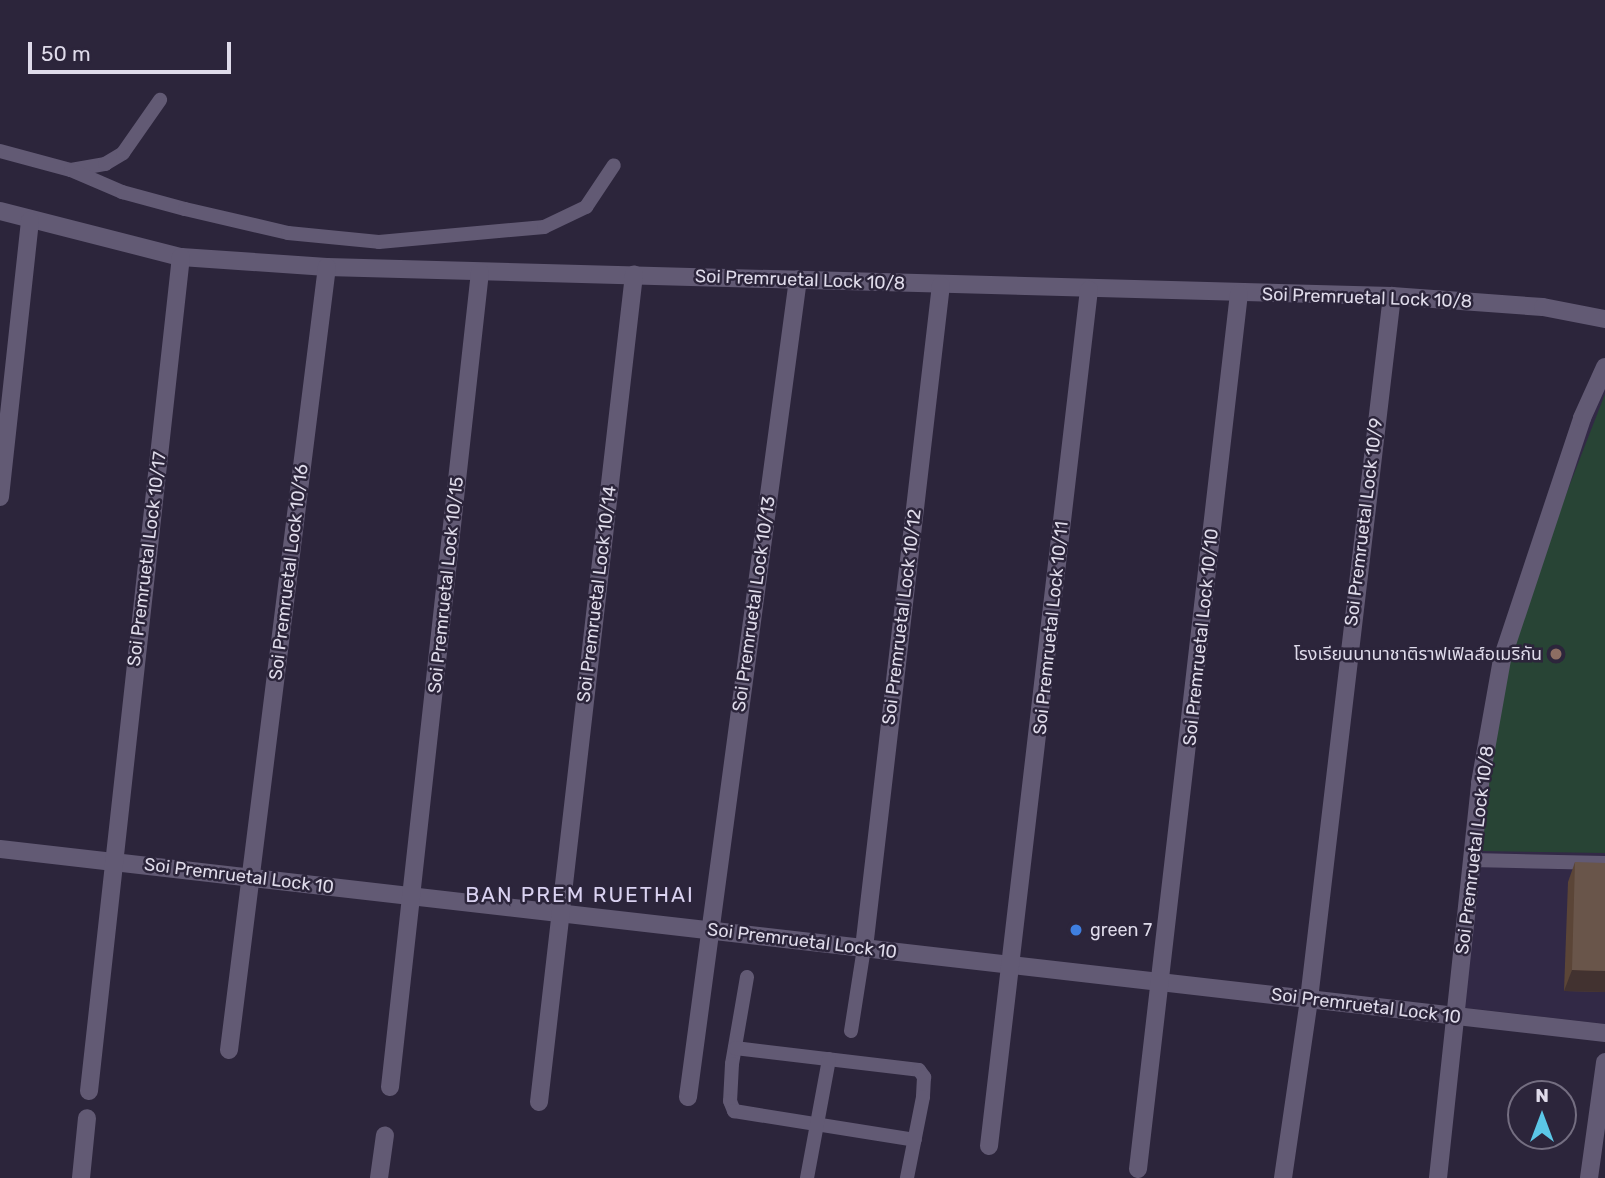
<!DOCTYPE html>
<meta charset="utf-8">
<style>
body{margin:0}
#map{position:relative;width:1605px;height:1178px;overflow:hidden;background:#2c253b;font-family:Rubik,"Noto Sans Thai",sans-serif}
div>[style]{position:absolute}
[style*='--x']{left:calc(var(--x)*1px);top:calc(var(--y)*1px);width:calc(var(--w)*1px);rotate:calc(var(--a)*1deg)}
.built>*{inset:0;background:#322946}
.green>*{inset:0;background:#284435}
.lane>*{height:14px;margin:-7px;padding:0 7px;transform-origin:7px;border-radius:7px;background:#625a74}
.street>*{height:18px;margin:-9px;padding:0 9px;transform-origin:9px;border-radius:9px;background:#625a74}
.wall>*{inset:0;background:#5b4537}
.shaded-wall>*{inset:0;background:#423230}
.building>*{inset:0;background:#69554a}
.dots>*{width:19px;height:19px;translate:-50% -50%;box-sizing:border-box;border:4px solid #2c253b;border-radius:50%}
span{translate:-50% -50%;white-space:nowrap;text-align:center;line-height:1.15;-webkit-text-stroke:5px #2c253b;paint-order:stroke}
.street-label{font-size:18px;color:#dfdbea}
.poi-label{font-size:18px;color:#dfdbea}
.right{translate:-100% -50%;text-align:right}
.left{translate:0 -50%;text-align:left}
.quarter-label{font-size:21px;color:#dad2f1;letter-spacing:2px}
.north{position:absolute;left:1507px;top:1080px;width:70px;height:70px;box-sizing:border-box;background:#2c253b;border:2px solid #746e81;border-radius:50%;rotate:0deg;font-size:19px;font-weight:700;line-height:28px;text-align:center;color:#dfdbea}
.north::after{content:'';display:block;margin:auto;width:24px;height:32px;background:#5bc7e7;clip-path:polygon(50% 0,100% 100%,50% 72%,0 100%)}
.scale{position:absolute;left:28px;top:42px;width:203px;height:32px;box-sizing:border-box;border:4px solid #dfdbea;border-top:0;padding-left:9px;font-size:21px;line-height:24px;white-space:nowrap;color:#dfdbea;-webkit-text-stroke:5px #2c253b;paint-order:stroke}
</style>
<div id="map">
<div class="built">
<i style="clip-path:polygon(1605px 376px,1605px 1024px,1458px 1007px,1494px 705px)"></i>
</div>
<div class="green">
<i style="clip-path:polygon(1605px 394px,1605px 853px,1481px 851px,1502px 659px)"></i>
</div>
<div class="lane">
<i style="--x:0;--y:151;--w:73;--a:15"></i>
<i style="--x:71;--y:170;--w:35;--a:-10"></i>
<i style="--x:105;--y:164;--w:21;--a:-31"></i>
<i style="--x:123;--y:153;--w:65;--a:-55.1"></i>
<i style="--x:71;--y:170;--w:56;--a:23.3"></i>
<i style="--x:122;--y:192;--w:65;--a:15.1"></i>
<i style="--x:185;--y:209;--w:106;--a:13.1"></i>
<i style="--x:288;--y:233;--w:91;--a:5.6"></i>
<i style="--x:379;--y:242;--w:166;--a:-5.2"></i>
<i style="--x:544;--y:227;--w:47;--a:-25.5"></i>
<i style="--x:586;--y:207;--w:50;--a:-56.3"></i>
<i style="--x:1472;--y:860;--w:133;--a:1.3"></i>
<i style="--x:747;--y:977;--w:88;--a:99.8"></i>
<i style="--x:732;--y:1064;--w:37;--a:93"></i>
<i style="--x:730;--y:1101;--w:11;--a:68"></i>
<i style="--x:734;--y:1111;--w:183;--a:9.1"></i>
<i style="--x:851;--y:1031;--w:84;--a:-81.1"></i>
<i style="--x:735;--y:1048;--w:185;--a:6.8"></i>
<i style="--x:919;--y:1070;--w:9;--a:54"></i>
<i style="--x:924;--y:1077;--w:20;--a:93"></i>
<i style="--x:923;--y:1097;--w:83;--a:101.2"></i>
<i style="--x:807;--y:1178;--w:121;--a:-79.5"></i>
</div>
<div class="street">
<i style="--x:0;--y:211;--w:187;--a:14.3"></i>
<i style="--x:181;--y:257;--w:146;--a:3.9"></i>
<i style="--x:327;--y:267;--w:1065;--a:1.56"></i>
<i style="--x:1392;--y:296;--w:151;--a:4.2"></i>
<i style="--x:1543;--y:307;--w:63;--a:11"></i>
<i style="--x:0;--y:497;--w:278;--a:-83.8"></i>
<i style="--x:0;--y:849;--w:1616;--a:6.54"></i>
<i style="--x:864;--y:948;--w:667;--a:-83.38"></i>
<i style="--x:229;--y:1050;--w:789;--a:-82.87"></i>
<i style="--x:390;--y:1087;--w:820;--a:-83.7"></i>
<i style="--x:89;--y:1091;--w:839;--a:-83.71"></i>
<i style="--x:688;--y:1097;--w:825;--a:-82.34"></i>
<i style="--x:539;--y:1102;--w:833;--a:-83.45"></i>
<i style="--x:989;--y:1146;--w:862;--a:-83.34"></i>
<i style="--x:1138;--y:1169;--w:881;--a:-83.42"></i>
<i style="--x:81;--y:1178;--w:60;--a:-84.3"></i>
<i style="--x:379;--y:1178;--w:43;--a:-82.1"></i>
<i style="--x:1283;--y:1178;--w:181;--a:-81.7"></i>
<i style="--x:1309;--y:999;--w:708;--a:-83.27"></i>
<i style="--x:1438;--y:1178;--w:397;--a:-83.9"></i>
<i style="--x:1480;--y:783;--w:126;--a:-79.9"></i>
<i style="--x:1502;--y:659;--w:254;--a:-71.6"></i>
<i style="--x:1582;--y:418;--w:56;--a:-65.7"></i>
<i style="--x:1589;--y:1178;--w:117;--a:-82.1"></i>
</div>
<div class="wall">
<i style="clip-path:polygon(1575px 862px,1605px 992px,1564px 991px,1568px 882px)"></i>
</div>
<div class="shaded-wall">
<i style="clip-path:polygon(1572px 970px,1605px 971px,1605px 992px,1564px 991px)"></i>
</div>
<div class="building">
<i style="clip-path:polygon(1575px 862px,1605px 863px,1605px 971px,1572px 970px)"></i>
</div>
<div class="dots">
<i style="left:1556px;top:654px;background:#8d6e63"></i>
<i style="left:1076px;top:930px;background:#3f7fe0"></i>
</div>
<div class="street-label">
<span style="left:800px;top:280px;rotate:2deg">Soi Premruetal Lock 10/8</span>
<span style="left:1367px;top:298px;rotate:2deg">Soi Premruetal Lock 10/8</span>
<span style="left:1364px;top:522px;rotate:-83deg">Soi Premruetal Lock 10/9</span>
<span style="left:147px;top:559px;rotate:-83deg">Soi Premruetal Lock 10/17</span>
<span style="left:289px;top:572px;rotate:-83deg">Soi Premruetal Lock 10/16</span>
<span style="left:446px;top:585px;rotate:-84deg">Soi Premruetal Lock 10/15</span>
<span style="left:597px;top:594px;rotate:-83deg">Soi Premruetal Lock 10/14</span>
<span style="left:754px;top:604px;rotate:-82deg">Soi Premruetal Lock 10/13</span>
<span style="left:902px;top:617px;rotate:-83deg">Soi Premruetal Lock 10/12</span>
<span style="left:1051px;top:628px;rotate:-84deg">Soi Premruetal Lock 10/11</span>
<span style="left:1201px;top:637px;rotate:-84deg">Soi Premruetal Lock 10/10</span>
<span style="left:1475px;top:850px;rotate:-83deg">Soi Premruetal Lock 10/8</span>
<span style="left:239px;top:876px;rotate:7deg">Soi Premruetal Lock 10</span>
<span style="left:802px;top:941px;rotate:7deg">Soi Premruetal Lock 10</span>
<span style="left:1366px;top:1006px;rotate:7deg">Soi Premruetal Lock 10</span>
</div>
<div class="poi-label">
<span class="right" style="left:1542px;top:654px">โรงเรียนนานาชาติราฟเฟิลส์อเมริกัน</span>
<span class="left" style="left:1090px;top:930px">green 7</span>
</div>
<div class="quarter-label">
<span style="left:580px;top:895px">BAN PREM RUETHAI</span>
</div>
<div class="north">N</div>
<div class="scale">50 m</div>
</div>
